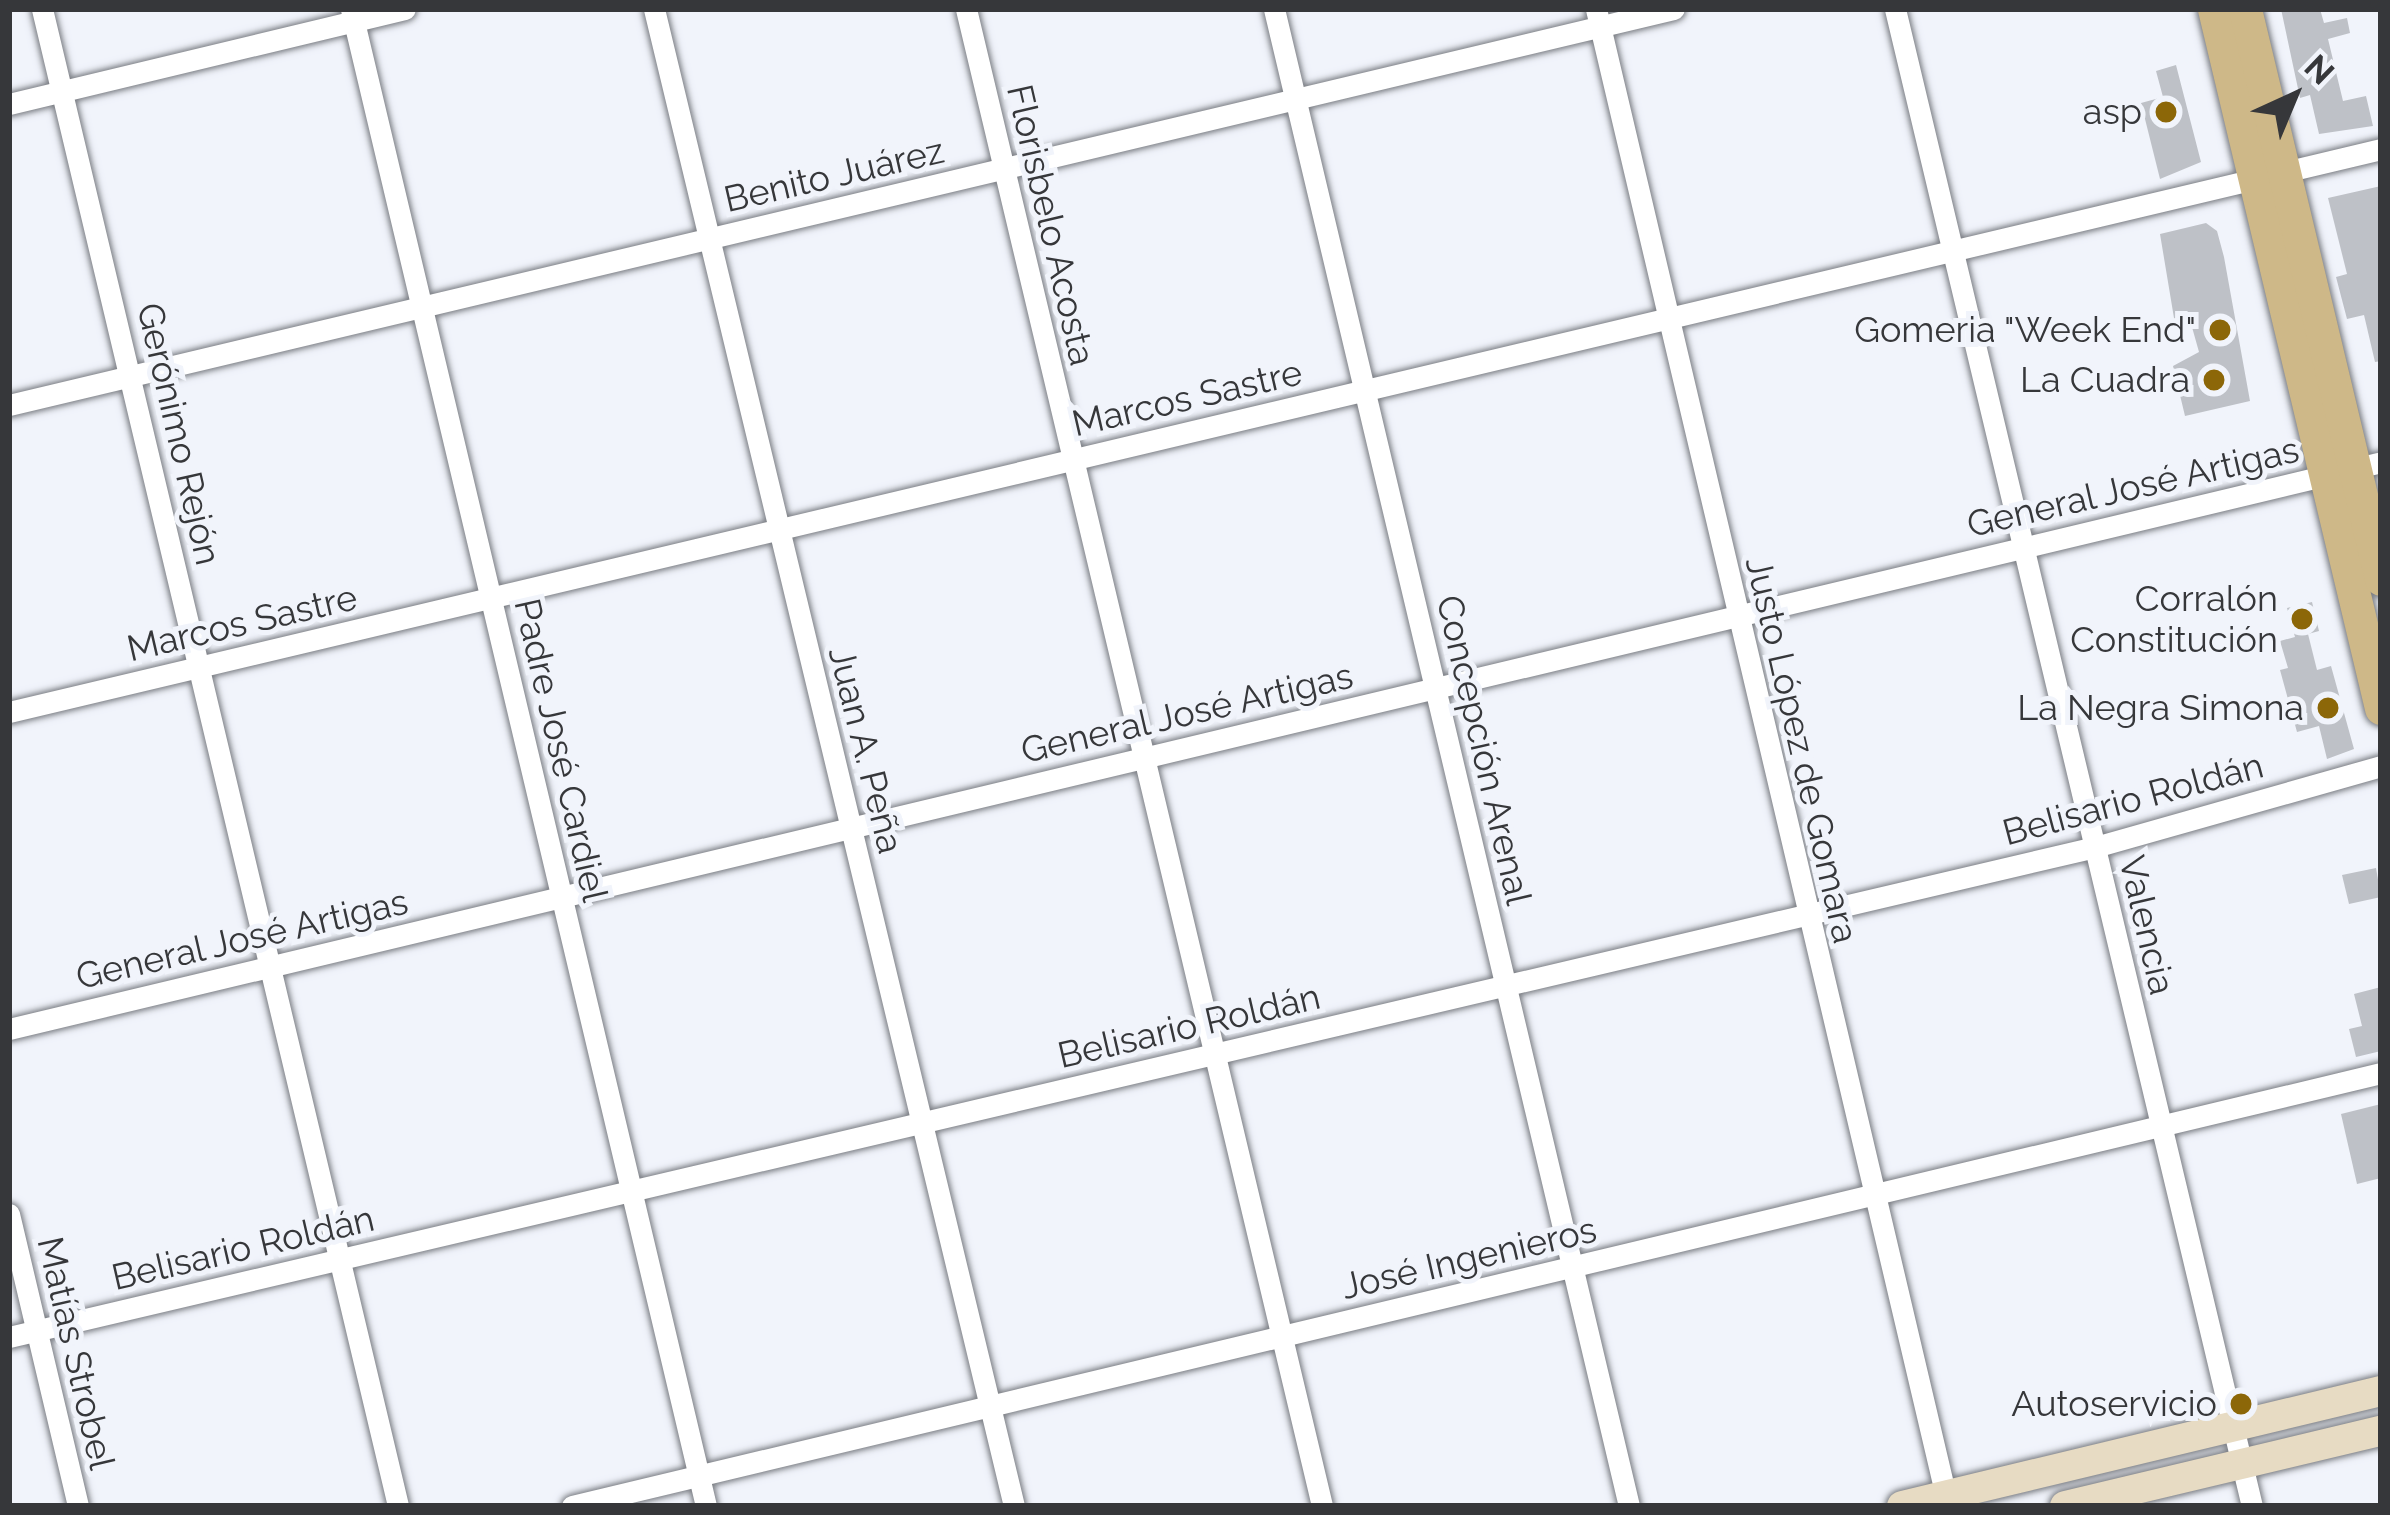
<!DOCTYPE html>
<meta charset="utf-8">
<style>
body{margin:0}
#map{position:relative;width:2390px;height:1515px;overflow:hidden;background:#f1f4fb;font-family:Raleway,sans-serif}
div>[style]{position:absolute}
[style*='--x']{left:calc(var(--x)*1px);top:calc(var(--y)*1px);width:calc(var(--w)*1px);rotate:calc(var(--a)*1deg)}
.building>*{inset:0;background:#bec1c7}
.roads{filter:drop-shadow(0 0 3px #7a7d83) drop-shadow(0 0 3px #7a7d83)}
.street>*{height:21px;margin:-10.5px;padding:0 10.5px;transform-origin:10.5px;border-radius:10.5px;background:#fff}
.secondary>*{height:30px;margin:-15px;padding:0 15px;transform-origin:15px;border-radius:15px;background:#e7dbc3}
.primary>*{height:33px;margin:-16.5px;padding:0 16.5px;transform-origin:16.5px;border-radius:16.5px;background:#ceb888}
.dots>*{width:33px;height:33px;translate:-50% -50%;box-sizing:border-box;border:6px solid #f1f4fb;border-radius:50%}
span{translate:-50% -50%;white-space:nowrap;text-align:center;line-height:1.15;-webkit-text-stroke:10px #f1f4fb;paint-order:stroke}
.poi-label{font-size:36px;color:#36373a}
.right{translate:-100% -50%;text-align:right}
.street-label{font-size:36px;color:#36373a}
.frame{position:absolute;inset:0;border:12px solid #36373a;pointer-events:none}
.north{position:absolute;left:2234px;top:36px;width:120px;height:120px;-webkit-text-stroke:9px #f1f4fb;paint-order:stroke;rotate:44deg;font-size:33px;font-weight:700;line-height:48px;text-align:center;color:#36373a}
.north::after{content:'';display:block;margin:auto;width:42px;height:54px;background:#36373a;clip-path:polygon(50% 0,100% 100%,50% 72%,0 100%)}
</style>
<div id="map">
<div class="building">
<i style="clip-path:polygon(2281px 9px,2320px 9px,2324px 23px,2347px 18px,2350px 33px,2328px 39px,2343px 101px,2366px 96px,2373px 126px,2319px 134px,2310px 95px,2300px 98px)"></i>
<i style="clip-path:polygon(2176px 65px,2201px 162px,2160px 179px,2141px 103px,2163px 97px,2156px 71px)"></i>
<i style="clip-path:polygon(2381px 186px,2381px 361px,2375px 362px,2364px 315px,2347px 319px,2336px 277px,2347px 274px,2328px 198px)"></i>
<i style="clip-path:polygon(2206px 223px,2217px 231px,2224px 257px,2250px 401px,2185px 416px,2173px 366px,2199px 352px,2190px 320px,2175px 324px,2160px 234px)"></i>
<i style="clip-path:polygon(2312px 602px,2319px 631px,2308px 634px,2317px 670px,2331px 666px,2354px 749px,2327px 759px,2319px 726px,2297px 732px,2280px 670px,2288px 668px,2280px 641px,2295px 637px,2287px 608px)"></i>
<i style="clip-path:polygon(2376px 868px,2381px 897px,2349px 904px,2342px 875px)"></i>
<i style="clip-path:polygon(2381px 987px,2381px 1051px,2356px 1057px,2349px 1029px,2362px 1026px,2354px 994px)"></i>
<i style="clip-path:polygon(2381px 1104px,2381px 1178px,2357px 1184px,2341px 1114px)"></i>
</div>
<div class="roads">
<div class="street">
<i style="--x:42;--y:9;--w:1539;--a:76.62"></i>
<i style="--x:351;--y:9;--w:1539;--a:76.66"></i>
<i style="--x:654;--y:9;--w:1540;--a:76.48"></i>
<i style="--x:966;--y:9;--w:1539;--a:76.62"></i>
<i style="--x:1274;--y:9;--w:1539;--a:76.66"></i>
<i style="--x:1596;--y:9;--w:1537;--a:76.76"></i>
<i style="--x:1895;--y:9;--w:1539;--a:76.59"></i>
<i style="--x:9;--y:104;--w:407;--a:-13.5"></i>
<i style="--x:9;--y:405;--w:1711;--a:-13.38"></i>
<i style="--x:9;--y:712;--w:2438;--a:-13.35"></i>
<i style="--x:9;--y:1029;--w:2439;--a:-13.44"></i>
<i style="--x:9;--y:1214;--w:300;--a:76.7"></i>
<i style="--x:9;--y:1337;--w:2143;--a:-13.22"></i>
<i style="--x:2095;--y:847;--w:297;--a:-15.8"></i>
<i style="--x:572;--y:1506;--w:1860;--a:-13.46"></i>
</div>
<div class="secondary">
<i style="--x:1902;--y:1506;--w:493;--a:-13.5"></i>
<i style="--x:2065;--y:1506;--w:325;--a:-13.4"></i>
</div>
<div class="primary">
<i style="--x:2214;--y:9;--w:719;--a:76.56"></i>
<i style="--x:2245;--y:9;--w:586;--a:76.58"></i>
</div>
</div>
<div class="dots">
<i style="left:2166px;top:112px;background:#8c6708"></i>
<i style="left:2220px;top:330px;background:#8c6708"></i>
<i style="left:2214px;top:380px;background:#8c6708"></i>
<i style="left:2302px;top:619px;background:#8c6708"></i>
<i style="left:2328px;top:708px;background:#8c6708"></i>
<i style="left:2241px;top:1404px;background:#8c6708"></i>
</div>
<div class="poi-label">
<span class="right" style="left:2142px;top:112px">asp</span>
<span class="right" style="left:2196px;top:330px">Gomeria "Week End"</span>
<span class="right" style="left:2190px;top:380px">La Cuadra</span>
<span class="right" style="left:2278px;top:619px">Corralón<br>Constitución</span>
<span class="right" style="left:2304px;top:708px">La Negra Simona</span>
<span class="right" style="left:2217px;top:1404px">Autoservicio</span>
</div>
<div class="street-label">
<span style="left:834px;top:175px;rotate:-13deg">Benito Juárez</span>
<span style="left:1051px;top:225px;rotate:77deg">Florisbelo Acosta</span>
<span style="left:1187px;top:398px;rotate:-13deg">Marcos Sastre</span>
<span style="left:179px;top:434px;rotate:77deg">Gerónimo Rejón</span>
<span style="left:2133px;top:487px;rotate:-13deg">General José Artigas</span>
<span style="left:242px;top:623px;rotate:-13deg">Marcos Sastre</span>
<span style="left:1187px;top:713px;rotate:-13deg">General José Artigas</span>
<span style="left:561px;top:750px;rotate:77deg">Padre José Cardiel</span>
<span style="left:866px;top:750px;rotate:76deg">Juan A. Peña</span>
<span style="left:1484px;top:750px;rotate:77deg">Concepción Arenal</span>
<span style="left:1802px;top:750px;rotate:77deg">Justo López de Gomara</span>
<span style="left:2133px;top:799px;rotate:-15deg">Belisario Roldán</span>
<span style="left:2147px;top:925px;rotate:77deg">Valencia</span>
<span style="left:242px;top:939px;rotate:-13deg">General José Artigas</span>
<span style="left:1189px;top:1026px;rotate:-13deg">Belisario Roldán</span>
<span style="left:243px;top:1248px;rotate:-13deg">Belisario Roldán</span>
<span style="left:1469px;top:1258px;rotate:-13deg">José Ingenieros</span>
<span style="left:76px;top:1353px;rotate:77deg">Matías Strobel</span>
</div>
<div class="frame"></div>
<div class="north">N</div>
</div>
